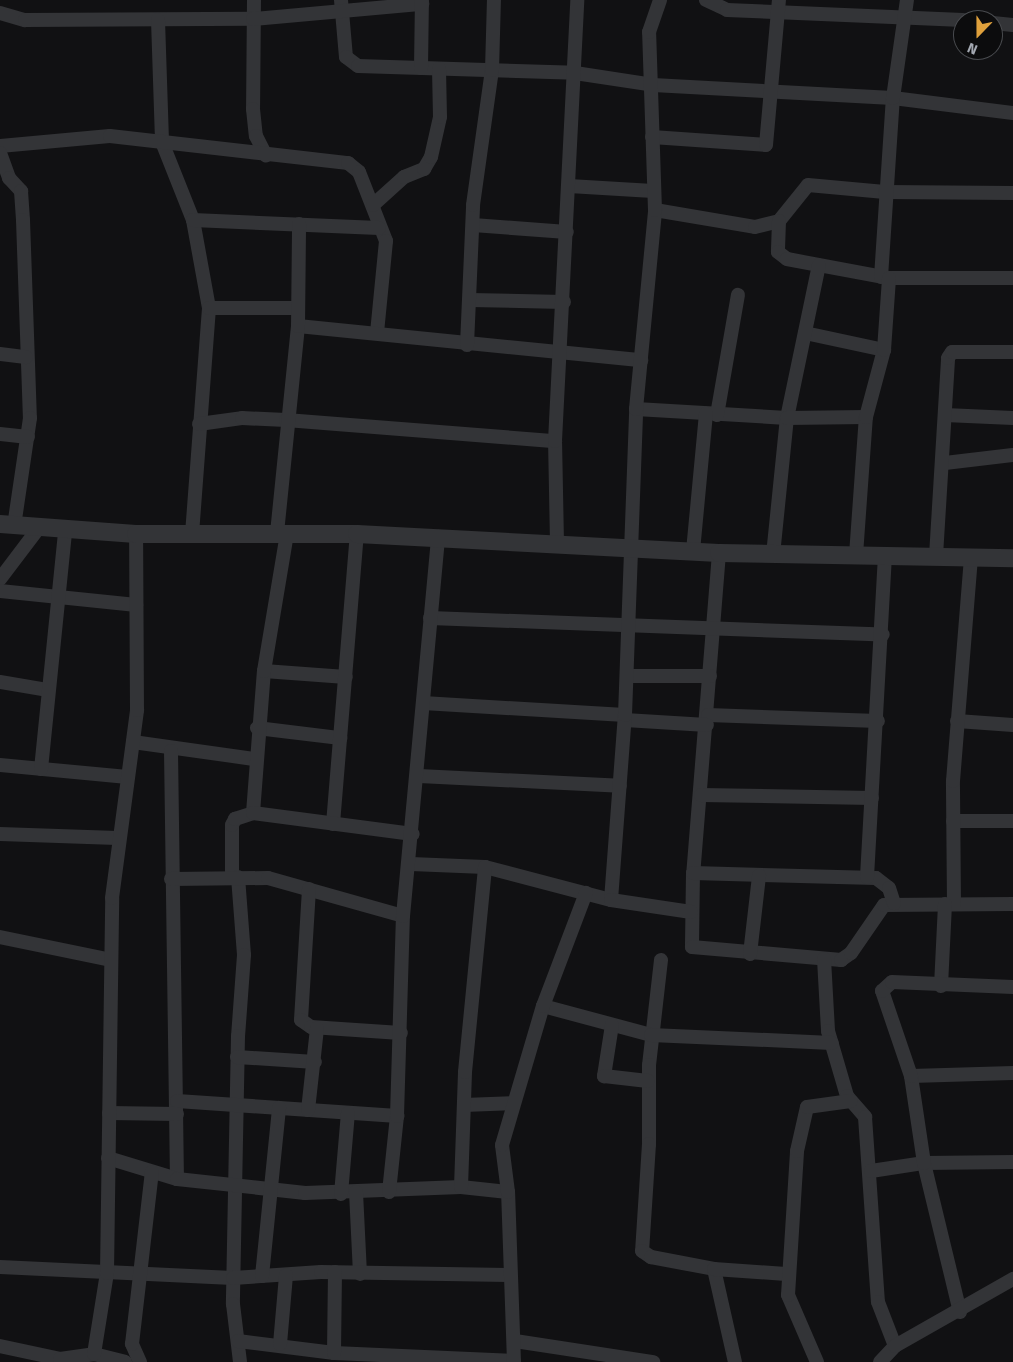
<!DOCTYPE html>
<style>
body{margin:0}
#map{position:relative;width:1013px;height:1362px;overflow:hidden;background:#111113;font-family:"Fira Sans",sans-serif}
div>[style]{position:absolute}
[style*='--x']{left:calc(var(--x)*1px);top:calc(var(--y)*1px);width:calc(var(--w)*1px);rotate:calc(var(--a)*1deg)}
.minor>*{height:14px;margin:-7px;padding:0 7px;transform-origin:7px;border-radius:7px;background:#333437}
.tertiary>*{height:18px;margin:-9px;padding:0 9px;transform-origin:9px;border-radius:9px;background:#333437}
span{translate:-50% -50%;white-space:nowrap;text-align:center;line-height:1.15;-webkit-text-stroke:5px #0c0c0d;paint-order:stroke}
.north{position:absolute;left:953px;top:10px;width:50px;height:50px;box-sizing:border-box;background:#0c0c0d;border:1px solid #494b4f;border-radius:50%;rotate:202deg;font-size:14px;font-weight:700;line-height:20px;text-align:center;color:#a4a9b2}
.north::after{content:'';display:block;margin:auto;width:18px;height:22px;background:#e0a13c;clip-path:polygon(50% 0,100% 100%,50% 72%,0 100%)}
</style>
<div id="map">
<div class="minor">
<i style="--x:254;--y:0;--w:109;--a:90.5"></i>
<i style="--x:253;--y:109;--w:27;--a:84"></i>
<i style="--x:256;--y:136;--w:22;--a:63"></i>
<i style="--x:341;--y:0;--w:57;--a:85"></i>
<i style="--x:346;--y:57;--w:15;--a:37"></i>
<i style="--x:358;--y:66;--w:217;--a:1.8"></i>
<i style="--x:575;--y:73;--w:79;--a:8.7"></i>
<i style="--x:653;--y:85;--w:240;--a:3.1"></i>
<i style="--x:893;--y:98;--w:121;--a:7.1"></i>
<i style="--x:706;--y:0;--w:23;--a:25"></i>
<i style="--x:727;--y:10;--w:236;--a:2.4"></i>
<i style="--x:0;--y:13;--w:26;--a:16"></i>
<i style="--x:25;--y:20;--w:228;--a:-0.3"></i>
<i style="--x:253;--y:19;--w:170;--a:-5.1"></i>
<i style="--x:158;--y:20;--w:122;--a:88.1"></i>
<i style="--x:162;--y:142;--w:84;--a:68.3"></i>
<i style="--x:193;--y:220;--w:89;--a:79.7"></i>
<i style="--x:209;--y:308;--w:227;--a:94.3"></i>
<i style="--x:993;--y:23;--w:20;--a:6"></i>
<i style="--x:421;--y:68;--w:68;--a:-89.2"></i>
<i style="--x:652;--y:137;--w:114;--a:4"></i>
<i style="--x:766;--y:145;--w:146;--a:-84.9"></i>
<i style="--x:0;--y:146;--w:110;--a:-5.2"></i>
<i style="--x:110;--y:136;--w:240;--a:6.5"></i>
<i style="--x:348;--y:163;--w:14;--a:39"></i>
<i style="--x:359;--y:172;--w:74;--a:68.6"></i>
<i style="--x:386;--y:241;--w:92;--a:95.6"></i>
<i style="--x:0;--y:153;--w:27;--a:70"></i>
<i style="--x:9;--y:178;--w:18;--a:47"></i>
<i style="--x:21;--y:191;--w:29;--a:86"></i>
<i style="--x:23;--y:220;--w:198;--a:88"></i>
<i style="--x:30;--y:418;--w:109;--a:98.4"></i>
<i style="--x:569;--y:186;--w:84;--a:3.4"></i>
<i style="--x:373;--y:205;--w:42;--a:-42.1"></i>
<i style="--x:404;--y:177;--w:22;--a:-22"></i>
<i style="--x:424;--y:169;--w:14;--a:-60"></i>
<i style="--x:431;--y:157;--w:41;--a:-77.3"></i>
<i style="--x:440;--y:117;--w:48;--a:-91.2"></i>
<i style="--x:655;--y:210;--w:101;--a:9.6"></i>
<i style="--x:755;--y:227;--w:25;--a:-14"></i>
<i style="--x:779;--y:221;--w:46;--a:-51.1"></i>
<i style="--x:808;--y:185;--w:77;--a:5.2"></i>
<i style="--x:885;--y:192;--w:128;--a:0.4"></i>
<i style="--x:193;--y:220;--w:186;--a:2.5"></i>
<i style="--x:779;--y:221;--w:31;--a:92"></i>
<i style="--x:778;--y:252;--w:11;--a:38"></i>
<i style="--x:787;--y:259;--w:104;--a:10.6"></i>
<i style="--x:889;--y:278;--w:124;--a:0"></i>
<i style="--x:473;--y:225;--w:94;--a:4.3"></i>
<i style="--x:881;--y:277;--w:179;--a:-86.2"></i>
<i style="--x:893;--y:98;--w:99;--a:-81.9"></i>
<i style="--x:470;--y:300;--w:94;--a:1.2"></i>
<i style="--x:209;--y:308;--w:89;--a:0"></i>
<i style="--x:298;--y:326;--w:345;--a:5.7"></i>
<i style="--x:805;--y:333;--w:81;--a:12.1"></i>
<i style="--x:467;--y:345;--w:140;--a:-87.5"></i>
<i style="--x:473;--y:205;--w:136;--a:-82"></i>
<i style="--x:492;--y:70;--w:70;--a:-88.4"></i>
<i style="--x:0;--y:354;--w:26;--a:7"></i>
<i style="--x:636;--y:409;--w:151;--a:3.4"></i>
<i style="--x:787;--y:418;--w:156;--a:-78.2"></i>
<i style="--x:717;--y:415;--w:122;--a:-80.1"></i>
<i style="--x:945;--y:415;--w:68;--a:2.5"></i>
<i style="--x:199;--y:424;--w:43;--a:-7.9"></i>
<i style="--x:242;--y:418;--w:44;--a:2.6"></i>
<i style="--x:286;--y:420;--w:270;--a:4.5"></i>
<i style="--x:0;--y:434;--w:28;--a:6"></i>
<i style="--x:945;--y:463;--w:68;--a:-6.7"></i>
<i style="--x:277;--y:533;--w:208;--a:-84.2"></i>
<i style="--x:298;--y:326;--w:102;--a:-89.4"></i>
<i style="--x:557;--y:543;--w:102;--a:-91.1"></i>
<i style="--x:555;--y:441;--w:442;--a:-87.1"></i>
<i style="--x:693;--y:551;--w:138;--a:-84.6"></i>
<i style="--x:719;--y:553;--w:321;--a:94.6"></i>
<i style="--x:693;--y:873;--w:74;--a:90.8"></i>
<i style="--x:692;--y:947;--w:150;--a:5"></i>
<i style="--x:841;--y:960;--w:12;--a:-35"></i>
<i style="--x:851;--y:953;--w:58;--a:-55.5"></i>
<i style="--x:884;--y:905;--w:129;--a:-0.4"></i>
<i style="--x:773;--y:555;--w:138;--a:-84.2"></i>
<i style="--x:787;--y:418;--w:79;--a:-0.7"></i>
<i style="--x:856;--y:555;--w:138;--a:-85.9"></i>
<i style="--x:866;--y:417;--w:69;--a:-75"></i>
<i style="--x:884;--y:350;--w:72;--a:-86"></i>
<i style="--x:936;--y:556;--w:198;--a:-86.5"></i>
<i style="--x:948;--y:358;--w:7;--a:-56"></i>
<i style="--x:952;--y:352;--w:61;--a:0"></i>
<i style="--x:0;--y:579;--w:63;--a:-52.8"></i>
<i style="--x:0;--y:591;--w:137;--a:5.9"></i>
<i style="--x:430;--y:618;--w:453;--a:2.1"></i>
<i style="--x:264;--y:671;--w:82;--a:4.2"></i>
<i style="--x:627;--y:676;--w:83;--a:0"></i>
<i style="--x:0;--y:682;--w:49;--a:9.5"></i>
<i style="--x:423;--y:703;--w:202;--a:3.4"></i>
<i style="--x:708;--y:715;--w:170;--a:2"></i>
<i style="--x:625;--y:720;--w:82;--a:3.5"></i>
<i style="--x:957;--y:721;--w:56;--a:4.1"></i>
<i style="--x:257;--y:728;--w:84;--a:6.9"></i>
<i style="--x:133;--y:742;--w:122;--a:8"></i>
<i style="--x:171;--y:751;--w:428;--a:89.2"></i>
<i style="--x:0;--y:765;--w:128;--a:5.4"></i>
<i style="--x:41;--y:769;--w:239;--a:-84.2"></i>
<i style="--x:419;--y:776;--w:201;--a:2.8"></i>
<i style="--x:701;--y:795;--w:171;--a:1"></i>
<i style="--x:253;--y:813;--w:142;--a:-85.6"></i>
<i style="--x:264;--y:671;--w:140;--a:-80.5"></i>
<i style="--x:953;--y:821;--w:60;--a:0"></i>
<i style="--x:333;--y:824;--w:291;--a:-85.3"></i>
<i style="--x:0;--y:834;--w:117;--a:2"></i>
<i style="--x:411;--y:864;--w:74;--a:2.3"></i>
<i style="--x:485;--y:867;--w:130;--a:14.7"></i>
<i style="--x:611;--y:900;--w:186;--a:-85.7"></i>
<i style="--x:625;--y:715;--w:306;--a:-87.9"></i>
<i style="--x:636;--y:409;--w:200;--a:-84.5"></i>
<i style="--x:655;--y:210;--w:178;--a:-91.9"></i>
<i style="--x:649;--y:32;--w:34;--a:-71"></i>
<i style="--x:693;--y:873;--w:183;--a:1.6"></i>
<i style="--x:876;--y:878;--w:16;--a:38"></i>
<i style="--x:889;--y:888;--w:16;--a:72"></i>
<i style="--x:232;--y:877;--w:52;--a:-90"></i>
<i style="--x:232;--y:825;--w:7;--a:-63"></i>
<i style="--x:235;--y:819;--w:19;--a:-18"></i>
<i style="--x:253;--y:813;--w:161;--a:7.5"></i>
<i style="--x:238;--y:877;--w:78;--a:85.6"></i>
<i style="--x:244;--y:955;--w:81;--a:94.2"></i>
<i style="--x:238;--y:1036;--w:268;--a:91.1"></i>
<i style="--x:233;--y:1304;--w:58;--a:83.1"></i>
<i style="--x:867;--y:877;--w:322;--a:-86.8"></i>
<i style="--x:171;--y:879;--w:97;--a:-0.6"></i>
<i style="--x:268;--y:878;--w:140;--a:15.7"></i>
<i style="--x:309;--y:889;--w:131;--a:93.5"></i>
<i style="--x:301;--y:1020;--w:12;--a:35"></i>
<i style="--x:311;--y:1027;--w:90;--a:3.8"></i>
<i style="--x:611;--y:900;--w:81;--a:8.5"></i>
<i style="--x:954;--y:904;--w:123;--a:-90.5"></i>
<i style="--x:953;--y:781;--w:225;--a:-85.4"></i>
<i style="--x:0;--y:937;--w:113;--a:11.7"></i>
<i style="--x:750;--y:954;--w:79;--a:-83.4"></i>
<i style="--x:824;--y:959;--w:72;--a:86.8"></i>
<i style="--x:828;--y:1031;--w:68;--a:73.7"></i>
<i style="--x:847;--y:1096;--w:28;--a:49"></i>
<i style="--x:865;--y:1117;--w:185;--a:86"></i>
<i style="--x:878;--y:1302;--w:47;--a:68.9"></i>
<i style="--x:661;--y:960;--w:106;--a:96.5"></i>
<i style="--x:649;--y:1065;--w:79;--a:90"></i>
<i style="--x:649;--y:1144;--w:107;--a:93.7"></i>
<i style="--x:642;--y:1251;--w:11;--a:34"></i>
<i style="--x:651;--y:1257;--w:64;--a:10.8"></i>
<i style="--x:714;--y:1269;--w:95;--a:77.3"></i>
<i style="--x:941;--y:986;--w:82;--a:-87.2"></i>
<i style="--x:543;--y:1006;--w:112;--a:15"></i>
<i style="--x:651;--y:1035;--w:181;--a:2.5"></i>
<i style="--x:612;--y:1025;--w:52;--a:98.9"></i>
<i style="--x:604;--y:1076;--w:44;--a:6.5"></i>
<i style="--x:237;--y:1057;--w:78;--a:3.7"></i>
<i style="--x:911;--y:1076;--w:102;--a:-1.7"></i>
<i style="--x:177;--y:1101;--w:221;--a:3.9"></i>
<i style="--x:464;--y:1105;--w:49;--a:-2.3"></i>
<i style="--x:308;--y:1110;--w:82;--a:-83.7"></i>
<i style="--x:109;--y:1113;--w:68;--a:0.8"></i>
<i style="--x:108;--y:1158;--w:72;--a:16.9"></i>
<i style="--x:177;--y:1179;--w:129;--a:6.2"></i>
<i style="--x:305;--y:1193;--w:156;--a:-2.2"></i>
<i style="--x:461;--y:1187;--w:47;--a:6.1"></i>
<i style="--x:871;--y:1171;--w:54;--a:-8.6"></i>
<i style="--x:924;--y:1163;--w:89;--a:-0.6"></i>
<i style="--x:461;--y:1187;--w:115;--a:-88"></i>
<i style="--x:465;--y:1072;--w:206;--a:-84.4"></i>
<i style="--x:356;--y:1192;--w:82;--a:87.2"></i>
<i style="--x:389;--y:1192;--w:76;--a:-84"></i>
<i style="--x:397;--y:1116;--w:200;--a:-88.3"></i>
<i style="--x:403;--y:916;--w:381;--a:-84.7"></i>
<i style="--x:341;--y:1194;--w:81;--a:-85.1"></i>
<i style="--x:0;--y:1267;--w:233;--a:2.7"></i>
<i style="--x:233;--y:1278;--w:88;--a:-3.9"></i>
<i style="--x:321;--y:1272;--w:187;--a:0.9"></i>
<i style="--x:714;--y:1269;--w:72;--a:4"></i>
<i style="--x:262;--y:1276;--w:169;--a:-84.2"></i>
<i style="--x:960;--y:1312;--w:153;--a:-103.6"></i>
<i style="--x:924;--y:1163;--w:88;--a:-98.5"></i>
<i style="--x:911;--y:1076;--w:90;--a:-108.8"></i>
<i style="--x:882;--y:991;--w:13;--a:-42"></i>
<i style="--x:892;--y:982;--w:121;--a:2.4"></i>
<i style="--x:238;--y:1341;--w:97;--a:7.1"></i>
<i style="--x:334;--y:1353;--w:180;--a:2.5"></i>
<i style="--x:515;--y:1341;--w:140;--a:8.7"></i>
<i style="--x:280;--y:1344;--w:69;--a:-85"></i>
<i style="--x:0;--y:1346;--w:61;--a:12.2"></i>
<i style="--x:60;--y:1359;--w:34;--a:-8"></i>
<i style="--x:94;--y:1354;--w:32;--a:14"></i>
<i style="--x:334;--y:1353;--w:81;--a:-89.3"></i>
<i style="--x:94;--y:1354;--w:82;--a:-80.9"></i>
<i style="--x:107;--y:1273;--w:375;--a:-89.2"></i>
<i style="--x:112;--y:898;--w:190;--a:-82.4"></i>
<i style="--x:137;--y:710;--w:176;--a:-90.3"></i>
<i style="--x:140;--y:1362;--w:20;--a:-114"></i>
<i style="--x:132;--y:1344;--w:173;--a:-83.4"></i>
<i style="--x:514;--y:1362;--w:170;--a:-92"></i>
<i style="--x:508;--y:1192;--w:47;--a:-97.3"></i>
<i style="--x:502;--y:1145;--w:145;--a:-73.6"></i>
<i style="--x:543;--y:1006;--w:121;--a:-69.2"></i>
<i style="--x:817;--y:1362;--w:73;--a:-113.4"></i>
<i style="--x:788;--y:1295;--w:144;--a:-86.4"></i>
<i style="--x:797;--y:1151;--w:45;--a:-77.2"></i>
<i style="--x:807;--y:1107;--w:44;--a:-7.8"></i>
<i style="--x:880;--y:1362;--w:22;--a:-47"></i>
<i style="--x:895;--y:1346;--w:136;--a:-29.6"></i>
</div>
<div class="tertiary">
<i style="--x:0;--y:524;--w:136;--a:4.2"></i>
<i style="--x:136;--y:534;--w:221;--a:0"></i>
<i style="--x:357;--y:534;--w:362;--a:3"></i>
<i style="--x:719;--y:553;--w:294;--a:1"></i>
</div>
<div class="north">N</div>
</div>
